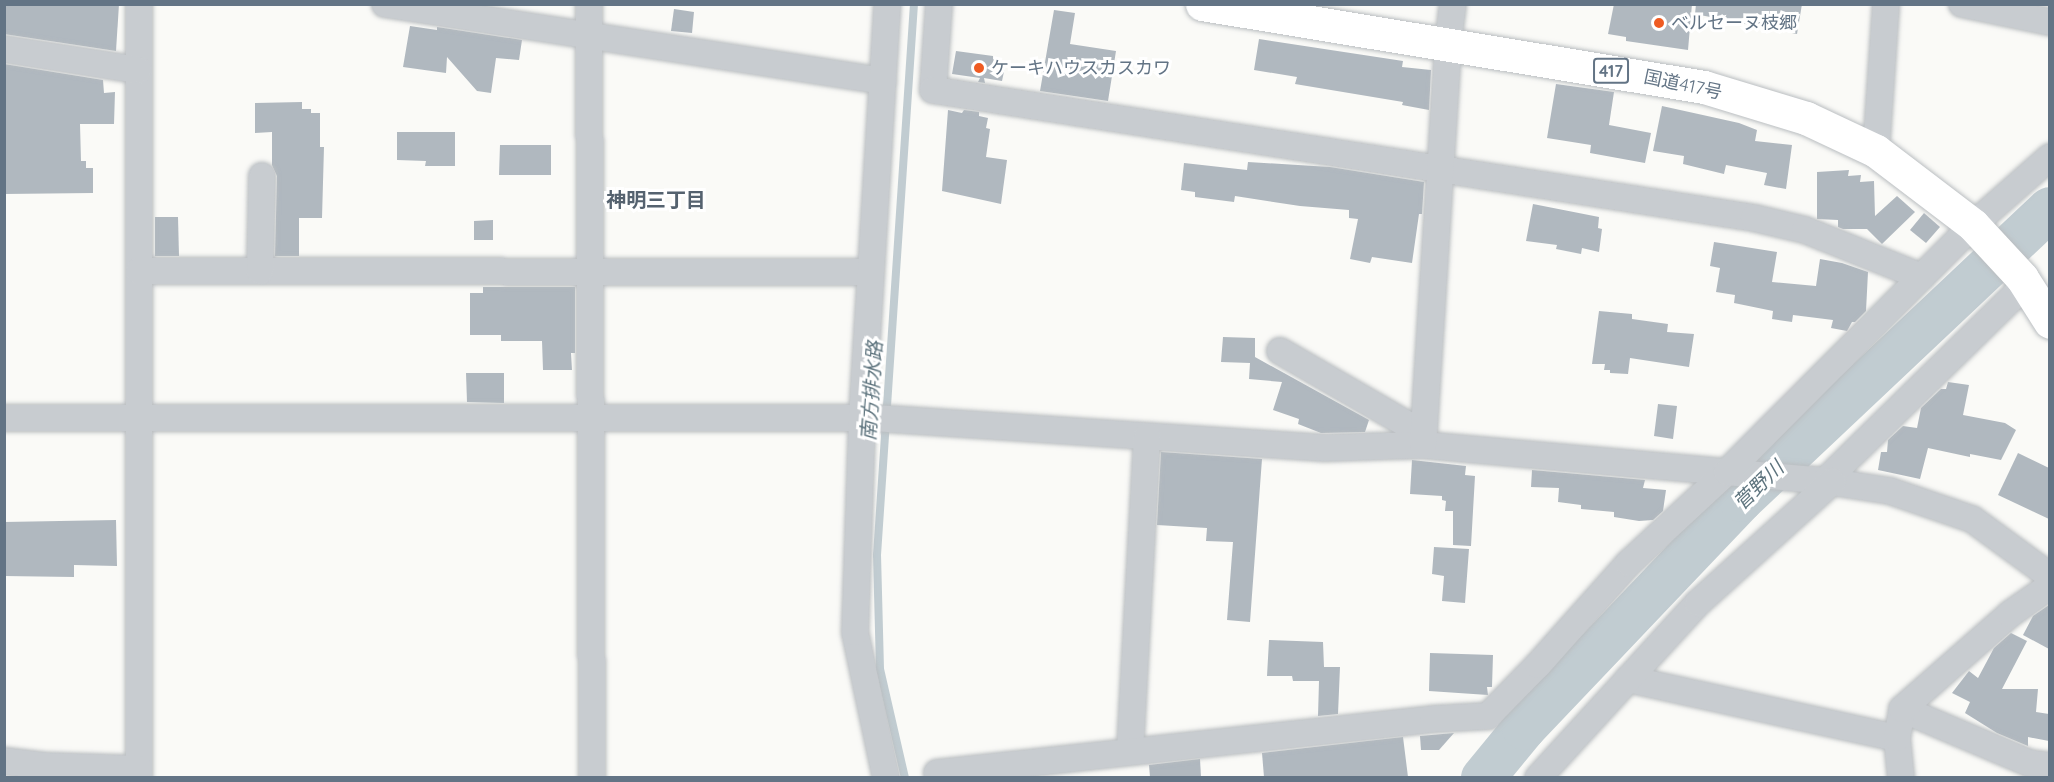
<!DOCTYPE html>
<meta charset="utf-8">
<style>
body{margin:0}
#map{position:relative;width:2054px;height:782px;overflow:hidden;background:#fafaf7;font-family:Quicksand,"Noto Sans JP",sans-serif}
div>[style]{position:absolute}
[style*='--x']{left:calc(var(--x)*1px);top:calc(var(--y)*1px);width:calc(var(--w)*1px);rotate:calc(var(--a)*1deg)}
.stream>*{height:8px;margin:-4px;padding:0 4px;transform-origin:4px;border-radius:4px;background:#c1ccd1}
.river>*{height:44px;margin:-22px;padding:0 22px;transform-origin:22px;border-radius:22px;background:#c1ccd1}
.building>*{inset:0;background:#b0b8bf}
.roads{filter:drop-shadow(0 0 2px #babec1) drop-shadow(0 0 2px #babec1)}
.minor>*{height:26px;margin:-13px;padding:0 13px;transform-origin:13px;border-radius:13px;background:#c8ccd0}
.trunk>*{height:33px;margin:-16.5px;padding:0 16.5px;transform-origin:16.5px;border-radius:16.5px;background:#fff}
.dots>*{width:16px;height:16px;translate:-50% -50%;box-sizing:border-box;border:3px solid #fff;border-radius:50%}
span{translate:-50% -50%;white-space:nowrap;text-align:center;line-height:1.15;-webkit-text-stroke:6px #fff;paint-order:stroke}
.shield-label span{padding:2px 4px;background:#fff;border:2px solid;border-radius:4px;-webkit-text-stroke-width:0}
.shield-label{font-size:16px;color:#637485;font-weight:700}
.poi-label{font-size:18px;color:#637485}
.left{translate:0 -50%;text-align:left}
.street-label{font-size:18px;color:#637485}
.neighbourhood-label{font-size:20px;color:#55626f;font-weight:700}
.water-label{font-size:20px;color:#5e747e;font-style:italic}
.frame{position:absolute;inset:0;border:6px solid #637485;pointer-events:none}
</style>
<div id="map">
<div class="stream">
<i style="--x:905;--y:778;--w:112;--a:-102.9"></i>
<i style="--x:880;--y:669;--w:114;--a:-91.5"></i>
<i style="--x:877;--y:555;--w:552;--a:-86.16"></i>
</div>
<div class="river">
<i style="--x:1483;--y:778;--w:65;--a:-50.6"></i>
<i style="--x:1524;--y:728;--w:315;--a:-46.4"></i>
<i style="--x:1741;--y:500;--w:424;--a:-43.3"></i>
</div>
<div class="building">
<i style="clip-path:polygon(4px 4px,119px 4px,116px 51px,4px 34px)"></i>
<i style="clip-path:polygon(1614px 4px,1692px 4px,1688px 50px,1626px 41px,1626px 37px,1608px 34px)"></i>
<i style="clip-path:polygon(1696px 4px,1802px 4px,1797px 34px,1695px 14px)"></i>
<i style="clip-path:polygon(674px 9px,694px 12px,692px 33px,671px 31px)"></i>
<i style="clip-path:polygon(1054px 10px,1075px 13px,1070px 44px,1116px 51px,1108px 101px,1040px 91px)"></i>
<i style="clip-path:polygon(410px 26px,437px 30px,437px 27px,522px 40px,519px 60px,496px 58px,491px 93px,477px 91px,447px 57px,446px 73px,403px 67px)"></i>
<i style="clip-path:polygon(1259px 39px,1403px 61px,1402px 67px,1431px 70px,1429px 110px,1402px 105px,1403px 102px,1295px 84px,1297px 77px,1254px 70px)"></i>
<i style="clip-path:polygon(956px 51px,993px 56px,993px 59px,1006px 62px,1002px 81px,984px 78px,985px 83px,978px 82px,980px 78px,952px 74px)"></i>
<i style="clip-path:polygon(4px 64px,103px 80px,104px 93px,115px 92px,114px 124px,80px 124px,81px 161px,86px 161px,86px 168px,93px 168px,93px 193px,4px 194px)"></i>
<i style="clip-path:polygon(1556px 84px,1614px 92px,1609px 125px,1651px 133px,1645px 163px,1590px 153px,1591px 145px,1547px 138px)"></i>
<i style="clip-path:polygon(302px 102px,302px 109px,311px 109px,311px 113px,320px 113px,320px 147px,324px 147px,322px 218px,299px 218px,299px 256px,275px 256px,277px 176px,272px 165px,272px 132px,255px 133px,255px 103px)"></i>
<i style="clip-path:polygon(1662px 106px,1739px 123px,1757px 130px,1755px 141px,1792px 145px,1786px 189px,1764px 185px,1767px 173px,1726px 165px,1724px 174px,1683px 164px,1684px 156px,1653px 151px)"></i>
<i style="clip-path:polygon(948px 110px,962px 113px,964px 110px,979px 112px,979px 116px,988px 118px,986px 128px,990px 129px,986px 157px,1007px 160px,1001px 204px,942px 191px)"></i>
<i style="clip-path:polygon(397px 132px,455px 132px,455px 166px,425px 166px,426px 161px,397px 160px)"></i>
<i style="clip-path:polygon(500px 145px,551px 145px,551px 175px,499px 175px)"></i>
<i style="clip-path:polygon(1248px 162px,1330px 167px,1424px 182px,1422px 214px,1419px 214px,1412px 263px,1372px 257px,1370px 263px,1350px 259px,1358px 219px,1349px 218px,1349px 210px,1300px 206px,1235px 196px,1234px 202px,1195px 197px,1195px 192px,1181px 190px,1184px 163px,1247px 170px)"></i>
<i style="clip-path:polygon(1849px 170px,1848px 176px,1861px 175px,1860px 182px,1874px 181px,1875px 216px,1897px 196px,1915px 212px,1882px 244px,1867px 229px,1843px 229px,1838px 227px,1838px 220px,1817px 219px,1817px 172px)"></i>
<i style="clip-path:polygon(1533px 204px,1599px 217px,1598px 228px,1602px 229px,1599px 252px,1582px 248px,1581px 254px,1556px 249px,1557px 245px,1526px 241px)"></i>
<i style="clip-path:polygon(1924px 213px,1940px 227px,1926px 243px,1910px 230px)"></i>
<i style="clip-path:polygon(155px 217px,178px 217px,179px 256px,155px 256px)"></i>
<i style="clip-path:polygon(493px 220px,493px 240px,474px 240px,474px 221px)"></i>
<i style="clip-path:polygon(1714px 242px,1777px 252px,1772px 282px,1816px 286px,1820px 259px,1842px 263px,1868px 272px,1866px 311px,1855px 322px,1852px 322px,1847px 331px,1831px 328px,1833px 320px,1793px 315px,1792px 322px,1772px 319px,1773px 311px,1734px 303px,1735px 295px,1716px 292px,1720px 268px,1710px 266px)"></i>
<i style="clip-path:polygon(483px 287px,575px 287px,575px 353px,571px 353px,572px 370px,543px 370px,542px 341px,501px 341px,501px 335px,470px 335px,470px 293px,483px 293px)"></i>
<i style="clip-path:polygon(1599px 311px,1632px 314px,1632px 319px,1668px 324px,1667px 332px,1694px 334px,1689px 367px,1630px 358px,1628px 374px,1610px 373px,1610px 370px,1604px 370px,1605px 364px,1592px 364px)"></i>
<i style="clip-path:polygon(1223px 337px,1255px 338px,1255px 357px,1369px 420px,1365px 432px,1321px 433px,1298px 424px,1299px 419px,1273px 410px,1282px 382px,1249px 379px,1250px 363px,1221px 362px)"></i>
<i style="clip-path:polygon(466px 373px,504px 373px,504px 403px,467px 402px)"></i>
<i style="clip-path:polygon(1948px 382px,1969px 385px,1963px 415px,2005px 423px,2016px 430px,2001px 460px,1970px 454px,1970px 457px,1928px 448px,1920px 479px,1878px 470px,1881px 452px,1887px 452px,1888px 440px,1903px 426px,1917px 428px,1921px 408px,1941px 389px,1946px 389px)"></i>
<i style="clip-path:polygon(1658px 404px,1677px 406px,1673px 439px,1654px 436px)"></i>
<i style="clip-path:polygon(1161px 452px,1262px 459px,1250px 622px,1227px 620px,1233px 542px,1206px 541px,1207px 528px,1157px 525px)"></i>
<i style="clip-path:polygon(2018px 453px,2049px 468px,2049px 519px,1998px 495px)"></i>
<i style="clip-path:polygon(1412px 460px,1466px 466px,1465px 475px,1475px 476px,1471px 546px,1453px 545px,1453px 511px,1445px 511px,1446px 501px,1442px 500px,1442px 496px,1410px 494px)"></i>
<i style="clip-path:polygon(1532px 470px,1645px 480px,1643px 488px,1666px 490px,1663px 511px,1653px 520px,1639px 521px,1614px 517px,1614px 512px,1581px 509px,1581px 505px,1558px 502px,1559px 488px,1531px 487px)"></i>
<i style="clip-path:polygon(116px 520px,117px 566px,74px 565px,74px 577px,4px 576px,4px 522px)"></i>
<i style="clip-path:polygon(1434px 547px,1469px 549px,1465px 603px,1442px 601px,1444px 576px,1432px 574px)"></i>
<i style="clip-path:polygon(2049px 605px,2049px 649px,2023px 635px,2033px 616px)"></i>
<i style="clip-path:polygon(2011px 633px,2027px 641px,2002px 689px,2038px 689px,2036px 712px,2049px 714px,2049px 741px,2028px 737px,2028px 746px,1997px 733px,1965px 713px,1970px 702px,1952px 693px,1969px 671px,1978px 678px,1994px 648px)"></i>
<i style="clip-path:polygon(1269px 640px,1323px 642px,1324px 667px,1340px 667px,1338px 714px,1318px 716px,1319px 681px,1293px 681px,1292px 676px,1267px 676px)"></i>
<i style="clip-path:polygon(1430px 653px,1493px 655px,1492px 687px,1487px 687px,1488px 695px,1429px 691px)"></i>
<i style="clip-path:polygon(1454px 733px,1439px 750px,1421px 750px,1420px 736px)"></i>
<i style="clip-path:polygon(1403px 737px,1408px 777px,1264px 777px,1262px 753px)"></i>
<i style="clip-path:polygon(1200px 759px,1201px 777px,1150px 777px,1149px 765px)"></i>
</div>
<div class="roads">
<div class="minor">
<i style="--x:139;--y:4;--w:774;--a:90"></i>
<i style="--x:385;--y:4;--w:504;--a:8.79"></i>
<i style="--x:589;--y:4;--w:774;--a:89.78"></i>
<i style="--x:939;--y:4;--w:86;--a:94"></i>
<i style="--x:933;--y:90;--w:831;--a:8.86"></i>
<i style="--x:1754;--y:218;--w:52;--a:13.2"></i>
<i style="--x:1805;--y:230;--w:126;--a:21.9"></i>
<i style="--x:1962;--y:4;--w:90;--a:11.6"></i>
<i style="--x:4;--y:49;--w:136;--a:8.9"></i>
<i style="--x:1876;--y:151;--w:147;--a:-86.1"></i>
<i style="--x:139;--y:271;--w:732;--a:0.08"></i>
<i style="--x:260;--y:271;--w:95;--a:-88.8"></i>
<i style="--x:1280;--y:351;--w:166;--a:30"></i>
<i style="--x:4;--y:418;--w:870;--a:0"></i>
<i style="--x:874;--y:418;--w:452;--a:3.8"></i>
<i style="--x:1325;--y:448;--w:98;--a:-1.8"></i>
<i style="--x:1423;--y:445;--w:398;--a:5.1"></i>
<i style="--x:1819;--y:480;--w:72;--a:8.8"></i>
<i style="--x:1890;--y:491;--w:87;--a:18.9"></i>
<i style="--x:1972;--y:519;--w:97;--a:36.2"></i>
<i style="--x:1423;--y:445;--w:403;--a:-86.4"></i>
<i style="--x:1448;--y:43;--w:39;--a:-83"></i>
<i style="--x:1825;--y:481;--w:281;--a:-44.4"></i>
<i style="--x:1628;--y:679;--w:275;--a:12.4"></i>
<i style="--x:1902;--y:709;--w:138;--a:23"></i>
<i style="--x:2029;--y:763;--w:21;--a:8"></i>
<i style="--x:1130;--y:751;--w:315;--a:-86.9"></i>
<i style="--x:4;--y:761;--w:41;--a:7"></i>
<i style="--x:45;--y:766;--w:94;--a:1.8"></i>
<i style="--x:937;--y:773;--w:499;--a:-6.2"></i>
<i style="--x:1433;--y:719;--w:55;--a:-3.1"></i>
<i style="--x:1488;--y:716;--w:71;--a:-45.6"></i>
<i style="--x:1538;--y:665;--w:137;--a:-48.3"></i>
<i style="--x:1629;--y:563;--w:134;--a:-42.9"></i>
<i style="--x:1727;--y:472;--w:349;--a:-45.1"></i>
<i style="--x:1973;--y:225;--w:103;--a:-41.4"></i>
<i style="--x:886;--y:778;--w:149;--a:-102"></i>
<i style="--x:855;--y:632;--w:214;--a:-88.1"></i>
<i style="--x:862;--y:418;--w:415;--a:-86.5"></i>
<i style="--x:1538;--y:778;--w:237;--a:-47.6"></i>
<i style="--x:1698;--y:603;--w:181;--a:-42.1"></i>
<i style="--x:1901;--y:778;--w:40;--a:-95.7"></i>
<i style="--x:1897;--y:738;--w:29;--a:-80"></i>
<i style="--x:1902;--y:709;--w:144;--a:-41.3"></i>
<i style="--x:2010;--y:614;--w:49;--a:-35"></i>
</div>
<div class="trunk">
<i style="--x:1202;--y:4;--w:509;--a:9.39"></i>
<i style="--x:1704;--y:87;--w:107;--a:16.9"></i>
<i style="--x:1806;--y:118;--w:77;--a:25.2"></i>
<i style="--x:1876;--y:151;--w:122;--a:37.3"></i>
<i style="--x:1973;--y:225;--w:72;--a:47.2"></i>
<i style="--x:2022;--y:278;--w:52;--a:57.5"></i>
</div>
</div>
<div class="dots">
<i style="left:1659px;top:23px;background:#ef5b22"></i>
<i style="left:979px;top:68px;background:#ef5b22"></i>
</div>
<div class="shield-label">
<span style="left:1611px;top:71px">417</span>
</div>
<div class="poi-label">
<span class="left" style="left:1671px;top:23px">ベルセーヌ枝郷</span>
<span class="left" style="left:991px;top:68px">ケーキハウスカスカワ</span>
</div>
<div class="street-label">
<span style="left:1683px;top:85px;rotate:12deg">国道417号</span>
</div>
<div class="neighbourhood-label">
<span style="left:656px;top:199px">神明三丁目</span>
</div>
<div class="water-label">
<span style="left:871px;top:391px;rotate:-86deg">南方排水路</span>
<span style="left:1758px;top:485px;rotate:-44deg">菅野川</span>
</div>
<div class="frame"></div>
</div>
